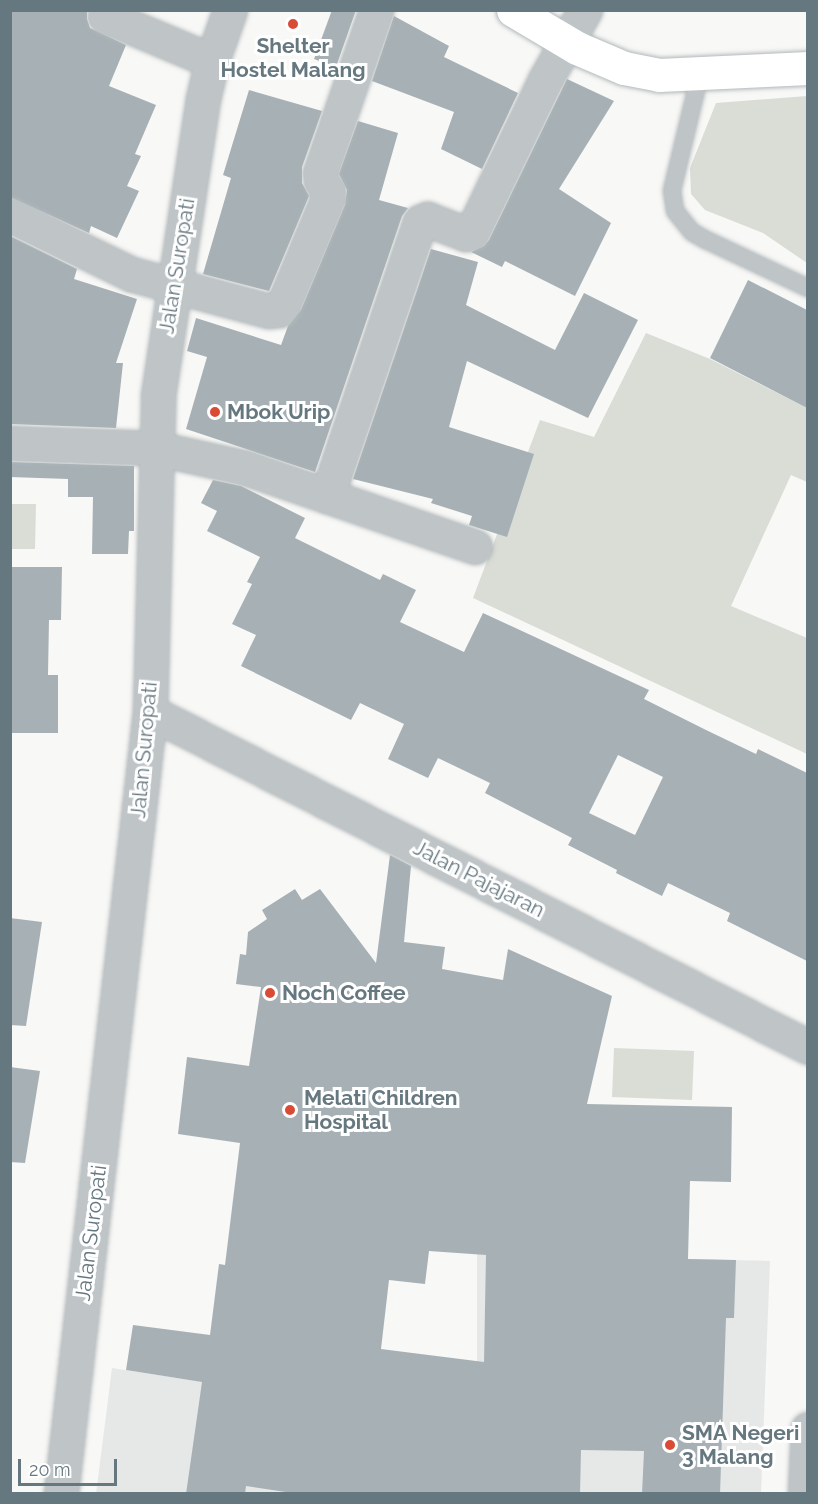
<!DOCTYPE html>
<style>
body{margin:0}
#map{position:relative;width:818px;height:1504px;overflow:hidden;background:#f8f8f6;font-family:Raleway,sans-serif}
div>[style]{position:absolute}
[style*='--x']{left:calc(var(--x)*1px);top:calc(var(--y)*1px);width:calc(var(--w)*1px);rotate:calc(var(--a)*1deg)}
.built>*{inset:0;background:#e6e8e7}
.green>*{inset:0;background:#d9ddd5}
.building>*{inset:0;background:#a7b1b5}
.roads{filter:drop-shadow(0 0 2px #b3b9bc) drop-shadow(0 0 2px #b3b9bc)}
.service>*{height:16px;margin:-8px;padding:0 8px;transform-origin:8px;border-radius:8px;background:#bfc5c7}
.minor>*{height:33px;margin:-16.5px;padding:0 16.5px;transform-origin:16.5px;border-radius:16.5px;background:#bfc5c7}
.tertiary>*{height:33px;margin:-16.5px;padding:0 16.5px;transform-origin:16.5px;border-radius:16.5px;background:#bfc5c7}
.primary>*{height:33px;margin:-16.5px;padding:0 16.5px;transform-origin:16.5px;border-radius:16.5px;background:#fff}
.dots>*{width:16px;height:16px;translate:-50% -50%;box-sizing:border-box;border:3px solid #fff;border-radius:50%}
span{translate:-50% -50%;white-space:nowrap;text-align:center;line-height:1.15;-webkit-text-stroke:6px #fff;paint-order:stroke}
.poi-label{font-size:21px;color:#65777f;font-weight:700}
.left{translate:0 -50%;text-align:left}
.street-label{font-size:21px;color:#65777f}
.frame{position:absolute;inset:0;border:12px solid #65777f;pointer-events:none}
.scale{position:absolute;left:18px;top:1459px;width:99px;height:27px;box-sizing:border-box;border:3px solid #65777f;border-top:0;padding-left:8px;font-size:18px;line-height:21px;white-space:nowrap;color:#65777f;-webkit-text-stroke:4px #fff;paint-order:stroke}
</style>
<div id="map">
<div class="built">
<i style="clip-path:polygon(477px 1254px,770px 1261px,761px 1493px,96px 1494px,112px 1368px,347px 1404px,477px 1361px)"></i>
</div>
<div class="green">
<i style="clip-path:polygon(807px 96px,808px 96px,807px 263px,763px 233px,705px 210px,691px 194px,690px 168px,716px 103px)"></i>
<i style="clip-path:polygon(646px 333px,710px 359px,807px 408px,807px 482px,791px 475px,731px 606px,807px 638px,807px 754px,473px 598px,540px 420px,594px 437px)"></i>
<i style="clip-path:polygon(11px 504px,36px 504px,35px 549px,11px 549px)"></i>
<i style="clip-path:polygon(614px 1048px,694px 1051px,692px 1100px,612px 1097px)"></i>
</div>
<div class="building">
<i style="clip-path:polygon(10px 10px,87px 10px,87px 19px,90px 28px,126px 45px,109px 86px,156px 105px,135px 154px,141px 156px,127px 186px,139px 191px,117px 238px,91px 226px,89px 233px,10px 197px)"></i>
<i style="clip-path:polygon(332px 10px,356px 10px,336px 67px,314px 59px)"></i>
<i style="clip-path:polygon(394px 16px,449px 46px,444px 57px,518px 93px,482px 169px,441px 149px,454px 112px,372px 81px)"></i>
<i style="clip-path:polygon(567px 79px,614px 101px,559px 189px,611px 223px,575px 296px,505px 261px,502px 267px,471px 252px,484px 246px,489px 240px)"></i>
<i style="clip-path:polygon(249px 90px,322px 111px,302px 167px,302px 183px,309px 196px,269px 291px,203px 274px,231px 178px,223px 175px)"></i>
<i style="clip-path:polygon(358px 121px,398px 133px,379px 200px,408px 208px,402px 216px,315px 472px,186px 429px,207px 357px,187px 351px,196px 318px,281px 345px,288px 326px,301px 310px,345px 205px,347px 190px,339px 174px)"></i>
<i style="clip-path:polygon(10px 236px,77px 269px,74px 279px,137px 299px,116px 363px,123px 363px,116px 428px,10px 424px)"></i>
<i style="clip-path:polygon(431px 249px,478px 262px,466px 305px,555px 350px,584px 293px,638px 320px,588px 418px,467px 361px,449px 427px,534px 454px,507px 537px,469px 525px,472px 516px,431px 503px,433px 499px,353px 479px)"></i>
<i style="clip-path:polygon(748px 280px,807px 310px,807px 408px,710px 358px)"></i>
<i style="clip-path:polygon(10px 462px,134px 466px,134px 531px,129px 531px,128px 554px,92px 554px,93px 497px,68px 497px,68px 479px,10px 477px)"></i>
<i style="clip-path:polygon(evenodd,213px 480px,241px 486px,305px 518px,295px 538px,380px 580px,383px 574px,416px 590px,400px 622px,464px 652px,483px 613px,649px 690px,644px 699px,706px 730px,756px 754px,758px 749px,807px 773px,807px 961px,727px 921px,730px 913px,668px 883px,662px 896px,616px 873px,617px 870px,568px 845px,572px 838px,485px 793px,490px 783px,438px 758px,428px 778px,388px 759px,404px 724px,360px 703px,351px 720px,241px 666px,256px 635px,232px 624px,252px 584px,247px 582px,260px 557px,207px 531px,217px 511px,201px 503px,213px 480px,618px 755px,663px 777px,635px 835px,589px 813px,618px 755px)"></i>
<i style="clip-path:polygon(10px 567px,62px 567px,61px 620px,49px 620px,48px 675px,58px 675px,58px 733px,10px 733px)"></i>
<i style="clip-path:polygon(evenodd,390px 855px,411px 866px,404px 942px,445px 947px,442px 969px,503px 980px,508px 949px,612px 996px,587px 1104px,732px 1107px,731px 1182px,690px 1181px,688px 1259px,736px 1260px,734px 1318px,726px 1318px,720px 1494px,642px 1494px,644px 1451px,581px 1450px,580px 1494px,299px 1494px,246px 1486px,245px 1494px,186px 1494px,202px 1382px,126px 1370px,133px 1325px,210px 1335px,219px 1264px,225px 1265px,240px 1143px,178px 1134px,187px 1057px,249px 1066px,261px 987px,236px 984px,240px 954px,246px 955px,248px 932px,267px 919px,262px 910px,295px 889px,302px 900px,320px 889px,376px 963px,390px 855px,429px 1251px,486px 1255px,484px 1362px,381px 1349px,389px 1280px,425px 1284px,429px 1251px)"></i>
<i style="clip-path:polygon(10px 918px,42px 922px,26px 1026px,10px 1025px)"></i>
<i style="clip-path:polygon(10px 1067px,40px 1071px,25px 1163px,10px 1162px)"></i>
</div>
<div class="roads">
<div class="service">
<i style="--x:700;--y:74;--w:120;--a:103.5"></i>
<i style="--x:672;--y:191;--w:20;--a:81"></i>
<i style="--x:675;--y:211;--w:27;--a:51"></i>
<i style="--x:692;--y:232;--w:16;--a:30"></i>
<i style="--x:706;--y:240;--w:113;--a:25.2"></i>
</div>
<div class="minor">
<i style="--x:105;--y:16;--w:116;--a:22.8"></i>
<i style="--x:10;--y:215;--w:135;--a:26"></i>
<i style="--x:131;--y:274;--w:143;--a:15"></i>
<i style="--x:269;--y:311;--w:10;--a:-6"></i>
<i style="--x:279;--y:310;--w:9;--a:-54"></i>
<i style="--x:284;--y:303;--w:114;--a:-67.3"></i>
<i style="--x:328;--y:198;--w:7;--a:-90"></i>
<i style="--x:328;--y:191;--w:12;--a:-125"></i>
<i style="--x:321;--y:181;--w:8;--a:-97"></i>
<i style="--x:320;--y:173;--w:172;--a:-71"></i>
<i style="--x:10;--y:443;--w:145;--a:2"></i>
<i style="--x:155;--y:448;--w:93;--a:12.4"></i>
<i style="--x:246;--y:468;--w:242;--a:19"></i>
<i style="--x:327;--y:496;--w:289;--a:-71.3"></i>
<i style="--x:420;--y:222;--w:8;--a:-23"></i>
<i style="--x:427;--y:219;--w:42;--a:21"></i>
<i style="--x:466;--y:234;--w:6;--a:-18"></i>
<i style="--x:472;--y:232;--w:169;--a:-64.3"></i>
<i style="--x:545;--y:80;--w:81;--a:-60.3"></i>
<i style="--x:805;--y:1494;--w:65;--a:-87.4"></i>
</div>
<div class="tertiary">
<i style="--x:150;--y:712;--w:738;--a:26.98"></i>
<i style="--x:61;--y:1494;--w:787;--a:-83.51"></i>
<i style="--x:150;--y:712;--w:316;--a:-88.5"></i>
<i style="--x:158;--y:396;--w:300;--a:-81.4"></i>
<i style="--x:203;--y:99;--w:39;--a:-77"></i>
<i style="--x:212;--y:61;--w:54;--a:-70.6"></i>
</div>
<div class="primary">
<i style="--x:513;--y:10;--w:74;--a:30.7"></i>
<i style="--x:577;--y:48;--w:51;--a:23.1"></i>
<i style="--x:624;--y:68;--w:36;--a:11"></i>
<i style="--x:659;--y:75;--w:149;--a:-2.7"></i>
</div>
</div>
<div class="dots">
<i style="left:293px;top:24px;background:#da4b35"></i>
<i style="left:215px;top:412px;background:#da4b35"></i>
<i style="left:270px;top:993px;background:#da4b35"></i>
<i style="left:290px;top:1110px;background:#da4b35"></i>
<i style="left:670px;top:1445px;background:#da4b35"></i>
</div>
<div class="poi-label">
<span style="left:293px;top:58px">Shelter<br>Hostel Malang</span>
<span class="left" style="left:227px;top:412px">Mbok Urip</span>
<span class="left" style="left:282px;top:993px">Noch Coffee</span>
<span class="left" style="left:304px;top:1110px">Melati Children<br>Hospital</span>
<span class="left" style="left:682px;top:1445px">SMA Negeri<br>3 Malang</span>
</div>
<div class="street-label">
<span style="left:177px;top:266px;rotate:-81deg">Jalan Suropati</span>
<span style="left:144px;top:750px;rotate:-85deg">Jalan Suropati</span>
<span style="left:479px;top:879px;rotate:27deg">Jalan Pajajaran</span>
<span style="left:91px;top:1233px;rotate:-83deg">Jalan Suropati</span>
</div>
<div class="frame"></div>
<div class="scale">20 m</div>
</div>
